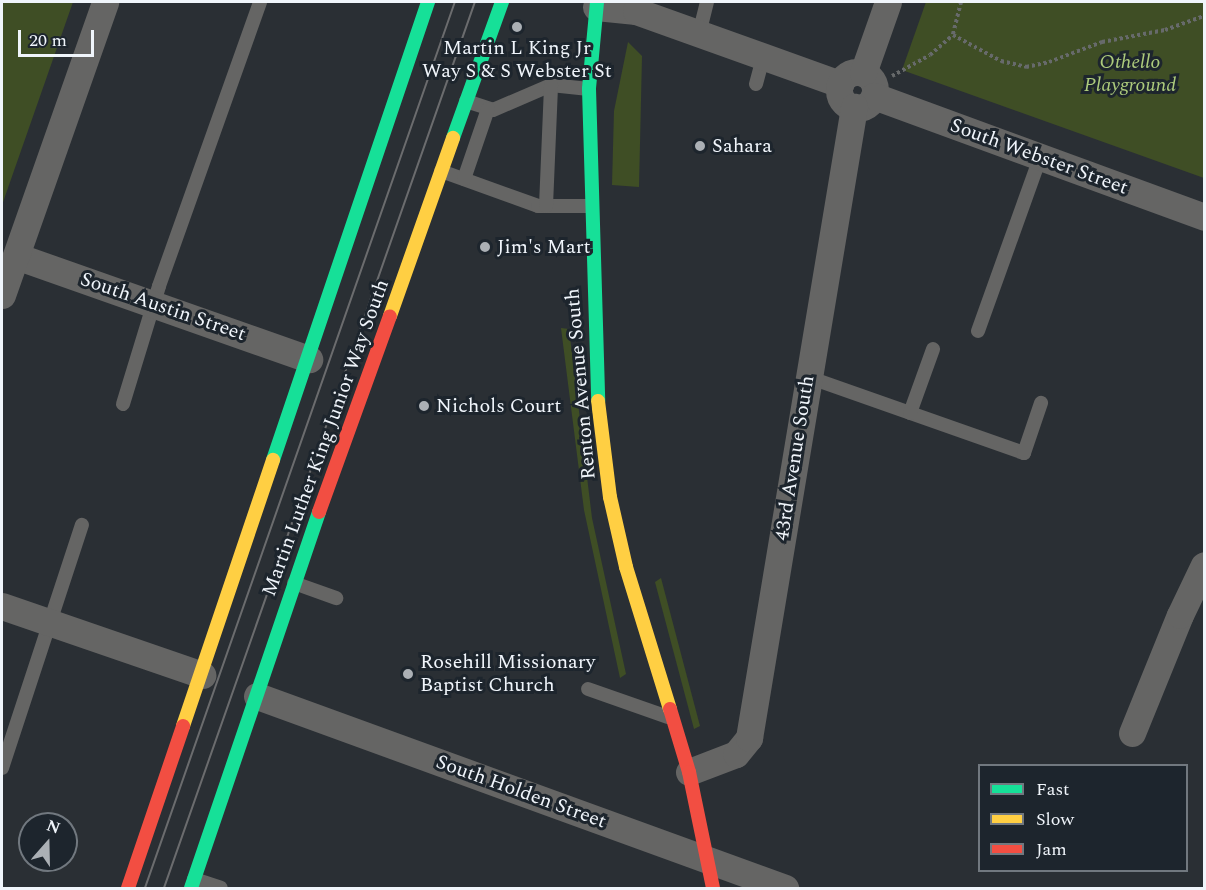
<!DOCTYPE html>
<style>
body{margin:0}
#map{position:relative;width:1206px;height:890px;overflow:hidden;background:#2a2f34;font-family:Spectral,serif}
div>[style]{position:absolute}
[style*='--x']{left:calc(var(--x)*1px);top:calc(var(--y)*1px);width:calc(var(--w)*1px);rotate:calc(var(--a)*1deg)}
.green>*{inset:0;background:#3f4e25}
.path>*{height:4px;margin-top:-2px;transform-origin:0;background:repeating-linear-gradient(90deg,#676a6b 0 3px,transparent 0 6px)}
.lane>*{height:14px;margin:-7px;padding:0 7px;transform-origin:7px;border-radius:7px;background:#656564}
.street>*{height:27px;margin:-13.5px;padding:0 13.5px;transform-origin:13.5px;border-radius:13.5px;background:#656564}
.street>.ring{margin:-13.5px;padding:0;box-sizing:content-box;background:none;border:27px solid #656564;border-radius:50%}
.fast>*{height:14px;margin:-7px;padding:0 7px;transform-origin:7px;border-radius:7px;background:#16e098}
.slow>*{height:14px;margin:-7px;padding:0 7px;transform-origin:7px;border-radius:7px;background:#ffcf43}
.jam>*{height:14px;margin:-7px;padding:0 7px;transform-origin:7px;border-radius:7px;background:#f24e42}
.tram>*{height:1.5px;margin:-0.75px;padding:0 0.75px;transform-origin:0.75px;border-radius:0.75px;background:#6b6c6e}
.dots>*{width:16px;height:16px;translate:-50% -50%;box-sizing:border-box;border:3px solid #1d252d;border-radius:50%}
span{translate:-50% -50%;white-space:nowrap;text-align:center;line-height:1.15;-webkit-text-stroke:6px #1d252d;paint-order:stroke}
.poi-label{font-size:20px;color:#f0f5fb}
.left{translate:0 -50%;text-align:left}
.park-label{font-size:20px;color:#adcb7c;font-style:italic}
.street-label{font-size:20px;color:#f0f5fb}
.frame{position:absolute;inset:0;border:3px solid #f0f5fb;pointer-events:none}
.legend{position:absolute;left:978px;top:764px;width:210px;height:108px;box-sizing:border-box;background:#1d252d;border:2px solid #71787f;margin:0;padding:8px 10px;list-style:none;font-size:18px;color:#f0f5fb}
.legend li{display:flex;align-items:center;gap:12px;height:30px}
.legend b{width:30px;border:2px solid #71787f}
.north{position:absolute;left:18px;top:812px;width:60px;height:60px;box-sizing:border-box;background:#1d252d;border:2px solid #71787f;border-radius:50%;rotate:20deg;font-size:16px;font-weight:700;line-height:24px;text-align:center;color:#f0f5fb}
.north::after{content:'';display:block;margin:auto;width:21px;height:27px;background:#abb0b5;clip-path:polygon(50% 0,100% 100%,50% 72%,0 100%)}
.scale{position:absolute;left:18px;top:30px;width:76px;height:27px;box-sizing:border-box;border:3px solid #f0f5fb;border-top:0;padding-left:8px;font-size:18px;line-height:21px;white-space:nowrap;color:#f0f5fb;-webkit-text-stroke:4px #1d252d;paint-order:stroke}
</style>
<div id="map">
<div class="green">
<i style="clip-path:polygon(2px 2px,73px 2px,2px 205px)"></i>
<i style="clip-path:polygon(926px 2px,1204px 2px,1204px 178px,902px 70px)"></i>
<i style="clip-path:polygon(628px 42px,642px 56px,639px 187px,612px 185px,614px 111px)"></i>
<i style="clip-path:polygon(561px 328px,569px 329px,592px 518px,626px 674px,620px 678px,584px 510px)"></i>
<i style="clip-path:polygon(661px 578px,700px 726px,694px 729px,655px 582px)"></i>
</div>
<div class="path">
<i style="--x:961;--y:2;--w:34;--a:104"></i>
<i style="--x:953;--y:35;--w:55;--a:28.4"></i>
<i style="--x:1001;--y:61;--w:26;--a:13"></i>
<i style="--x:1026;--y:67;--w:24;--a:-12"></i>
<i style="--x:1049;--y:62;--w:57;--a:-20.7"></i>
<i style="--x:1102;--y:42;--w:64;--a:-10.8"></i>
<i style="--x:1165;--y:30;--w:41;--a:-19.7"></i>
<i style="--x:892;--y:76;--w:43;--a:-28.9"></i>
<i style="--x:930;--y:55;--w:30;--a:-41"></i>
</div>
<div class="lane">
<i style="--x:699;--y:34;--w:33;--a:-76"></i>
<i style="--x:756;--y:84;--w:28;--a:-75"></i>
<i style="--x:466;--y:101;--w:28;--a:18"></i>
<i style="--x:493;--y:110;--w:63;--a:-23.3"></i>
<i style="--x:551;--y:85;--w:38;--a:6"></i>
<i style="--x:441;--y:171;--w:103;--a:19.8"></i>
<i style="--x:538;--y:206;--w:52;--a:0"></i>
<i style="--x:464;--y:179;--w:74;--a:-71.1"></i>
<i style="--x:546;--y:206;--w:121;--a:-87.6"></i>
<i style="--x:978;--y:331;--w:184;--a:-70.3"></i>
<i style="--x:808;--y:377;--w:229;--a:19.4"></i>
<i style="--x:1024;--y:453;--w:53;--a:-71.2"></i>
<i style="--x:123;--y:404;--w:123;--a:-73"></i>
<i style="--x:159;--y:286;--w:301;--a:-70.4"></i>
<i style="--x:910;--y:413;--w:68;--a:-70.2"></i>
<i style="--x:294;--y:583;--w:45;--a:19.7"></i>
<i style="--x:588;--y:689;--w:85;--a:19.3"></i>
<i style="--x:2;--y:768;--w:256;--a:-71.8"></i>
<i style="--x:194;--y:879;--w:28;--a:18"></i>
</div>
<div class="street">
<i style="--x:596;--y:7;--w:40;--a:5.7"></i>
<i style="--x:636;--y:11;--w:217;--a:19.7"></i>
<i class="ring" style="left:839px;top:72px;width:9px;height:9px"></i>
<i style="--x:863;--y:73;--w:75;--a:-70.6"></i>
<i style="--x:874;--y:96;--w:351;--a:20.1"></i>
<i style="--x:16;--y:256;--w:311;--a:19.4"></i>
<i style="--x:2;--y:295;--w:311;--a:-70.6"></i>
<i style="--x:2;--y:606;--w:212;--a:19"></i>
<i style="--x:257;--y:696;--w:562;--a:19.98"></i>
<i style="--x:1132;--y:733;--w:127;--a:-67.9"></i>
<i style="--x:1180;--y:615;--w:55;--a:-64.4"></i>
<i style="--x:689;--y:772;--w:50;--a:-21"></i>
<i style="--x:736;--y:754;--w:21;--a:-51"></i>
<i style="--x:749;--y:738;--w:640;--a:-80.55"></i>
</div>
<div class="fast">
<i style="--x:597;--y:2;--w:87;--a:95.3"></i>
<i style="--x:589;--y:89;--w:312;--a:88.3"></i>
<i style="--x:453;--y:138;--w:145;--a:-70.2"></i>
<i style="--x:273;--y:460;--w:484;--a:-71.3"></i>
<i style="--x:191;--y:888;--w:397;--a:-71.2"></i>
</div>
<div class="slow">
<i style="--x:390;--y:316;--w:189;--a:-70.5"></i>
<i style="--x:598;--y:401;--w:97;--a:82.9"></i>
<i style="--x:610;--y:497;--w:72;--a:77.1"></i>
<i style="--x:626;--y:567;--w:149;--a:72.8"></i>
<i style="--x:183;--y:726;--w:281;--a:-71.3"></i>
</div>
<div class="jam">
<i style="--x:319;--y:512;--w:208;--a:-70.1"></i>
<i style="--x:670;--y:709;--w:66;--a:73.2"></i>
<i style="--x:689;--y:772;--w:118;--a:78.3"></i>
<i style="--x:128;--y:888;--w:171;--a:-71.2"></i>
</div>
<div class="tram">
<i style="--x:145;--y:888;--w:939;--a:-70.72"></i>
<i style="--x:164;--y:888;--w:939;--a:-70.66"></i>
</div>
<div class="dots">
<i style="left:517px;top:27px;background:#abb0b5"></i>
<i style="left:700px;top:146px;background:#abb0b5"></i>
<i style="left:485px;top:247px;background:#abb0b5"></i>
<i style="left:424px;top:406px;background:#abb0b5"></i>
<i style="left:408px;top:674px;background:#abb0b5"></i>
</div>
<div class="poi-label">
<span style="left:517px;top:60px">Martin L King Jr<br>Way S &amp; S Webster St</span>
<span class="left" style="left:712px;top:146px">Sahara</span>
<span class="left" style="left:497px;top:247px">Jim's Mart</span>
<span class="left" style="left:436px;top:406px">Nichols Court</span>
<span class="left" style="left:420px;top:674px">Rosehill Missionary<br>Baptist Church</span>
</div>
<div class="park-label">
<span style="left:1130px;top:74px">Othello<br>Playground</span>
</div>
<div class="street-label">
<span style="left:1039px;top:157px;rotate:20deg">South Webster Street</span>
<span style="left:163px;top:307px;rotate:19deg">South Austin Street</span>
<span style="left:581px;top:384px;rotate:-95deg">Renton Avenue South</span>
<span style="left:326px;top:438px;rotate:-70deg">Martin Luther King Junior Way South</span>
<span style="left:795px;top:458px;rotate:-81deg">43rd Avenue South</span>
<span style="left:521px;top:792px;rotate:20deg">South Holden Street</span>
</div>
<div class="frame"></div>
<ul class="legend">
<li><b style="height:8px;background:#16e098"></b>Fast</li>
<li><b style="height:8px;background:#ffcf43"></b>Slow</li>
<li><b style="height:8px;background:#f24e42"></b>Jam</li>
</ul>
<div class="north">N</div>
<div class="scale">20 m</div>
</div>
